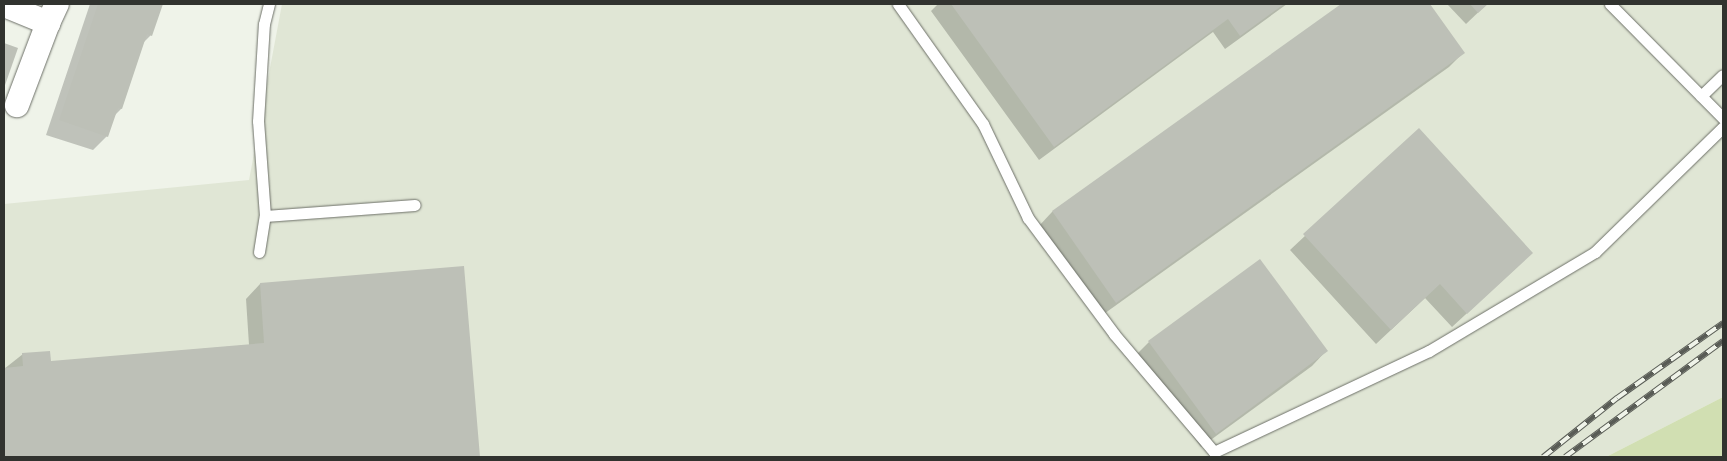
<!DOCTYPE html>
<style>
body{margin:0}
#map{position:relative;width:1727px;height:461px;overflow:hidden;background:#eff3e9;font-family:"IBM Plex Serif",serif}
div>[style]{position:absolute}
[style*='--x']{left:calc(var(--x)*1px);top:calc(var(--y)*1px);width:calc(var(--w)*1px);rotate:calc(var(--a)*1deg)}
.built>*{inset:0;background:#e0e6d5}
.green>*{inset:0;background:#d1dfb2}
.shadow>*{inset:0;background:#0003}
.building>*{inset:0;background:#bdc0b7}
.roads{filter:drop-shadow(0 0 1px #6c6f67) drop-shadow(0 0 1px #6c6f67)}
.lane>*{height:11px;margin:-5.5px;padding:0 5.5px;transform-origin:5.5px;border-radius:5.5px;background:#fff}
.street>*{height:24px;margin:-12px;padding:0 12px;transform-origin:12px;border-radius:12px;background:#fff}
.rail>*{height:5.5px;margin-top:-2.75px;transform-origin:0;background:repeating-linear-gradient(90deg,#eff3e9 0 11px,#595c56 0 22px);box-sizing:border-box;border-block:1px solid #595c56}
span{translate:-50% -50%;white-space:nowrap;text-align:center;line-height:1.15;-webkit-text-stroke:4px #eff3e9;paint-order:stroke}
.frame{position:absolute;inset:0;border:5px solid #31332f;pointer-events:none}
</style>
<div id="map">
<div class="built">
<i style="clip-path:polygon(282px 4px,1723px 4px,1723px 397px,1606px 457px,4px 457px,4px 204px,249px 180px)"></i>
</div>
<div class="green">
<i style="clip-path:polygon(1723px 397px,1723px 457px,1606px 457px)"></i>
</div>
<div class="shadow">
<i style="clip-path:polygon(90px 4px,162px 4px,151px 35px,143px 43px,121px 109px,114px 116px,107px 136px,93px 150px,46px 135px)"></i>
<i style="clip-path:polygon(938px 4px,1287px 4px,1225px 49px,1213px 32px,1039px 160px,931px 11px)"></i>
<i style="clip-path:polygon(1344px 4px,1429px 4px,1463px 53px,1449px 67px,1101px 316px,1038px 227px,1052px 212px)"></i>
<i style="clip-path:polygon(1447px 4px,1487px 4px,1466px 24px)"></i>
<i style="clip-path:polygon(1419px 129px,1517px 267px,1452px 327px,1425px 298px,1376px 344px,1290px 250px)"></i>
<i style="clip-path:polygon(1260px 261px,1326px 351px,1312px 366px,1201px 447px,1134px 357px,1149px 342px)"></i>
<i style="clip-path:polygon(463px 267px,478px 457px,4px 457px,4px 369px,23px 354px,49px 362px,249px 345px,246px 299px,260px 284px)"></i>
</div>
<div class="building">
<i style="clip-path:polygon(98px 4px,163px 4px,152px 36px,147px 34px,122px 109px,118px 108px,108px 137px,59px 120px)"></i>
<i style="clip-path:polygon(951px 4px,1284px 4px,1240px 36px,1228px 19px,1054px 147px)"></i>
<i style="clip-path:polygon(1341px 4px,1430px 4px,1465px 53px,1116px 303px,1052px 211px)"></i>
<i style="clip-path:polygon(1470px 4px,1488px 4px,1478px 13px)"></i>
<i style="clip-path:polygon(4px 43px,18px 48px,4px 88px)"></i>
<i style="clip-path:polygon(1419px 128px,1533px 253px,1467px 314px,1440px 284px,1391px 330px,1303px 234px)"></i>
<i style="clip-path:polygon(1260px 259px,1328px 351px,1216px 434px,1148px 341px)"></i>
<i style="clip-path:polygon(464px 266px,480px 457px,4px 457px,4px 368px,23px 366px,22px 353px,50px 351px,51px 361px,264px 343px,260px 283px)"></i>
</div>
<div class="roads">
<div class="lane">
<i style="--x:898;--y:4;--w:147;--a:54.7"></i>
<i style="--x:983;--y:124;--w:104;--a:64.4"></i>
<i style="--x:1028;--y:218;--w:144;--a:53.4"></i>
<i style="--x:1114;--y:334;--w:155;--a:49.7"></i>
<i style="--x:1214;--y:452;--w:238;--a:-25.2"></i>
<i style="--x:1429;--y:351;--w:193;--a:-30.8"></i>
<i style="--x:1595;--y:252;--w:179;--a:-44.3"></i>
<i style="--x:1610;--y:4;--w:161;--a:45.3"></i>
<i style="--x:1701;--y:96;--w:30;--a:-44"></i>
<i style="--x:265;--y:216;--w:150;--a:-4.2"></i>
<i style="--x:259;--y:252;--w:36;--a:-81"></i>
<i style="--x:265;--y:216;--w:95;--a:-94.2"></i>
<i style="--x:258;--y:121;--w:97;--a:-86.5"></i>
<i style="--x:264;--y:24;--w:21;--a:-76"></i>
</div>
<div class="street">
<i style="--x:4;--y:5;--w:48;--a:22.2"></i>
<i style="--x:48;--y:23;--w:88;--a:110.7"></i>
<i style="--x:48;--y:23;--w:21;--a:-65"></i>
</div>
</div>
<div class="rail">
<i style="--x:1543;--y:457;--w:95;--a:-38.6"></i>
<i style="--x:1617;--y:398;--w:130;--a:-35.3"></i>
<i style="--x:1565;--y:457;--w:196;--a:-36.3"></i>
</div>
<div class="frame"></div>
</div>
